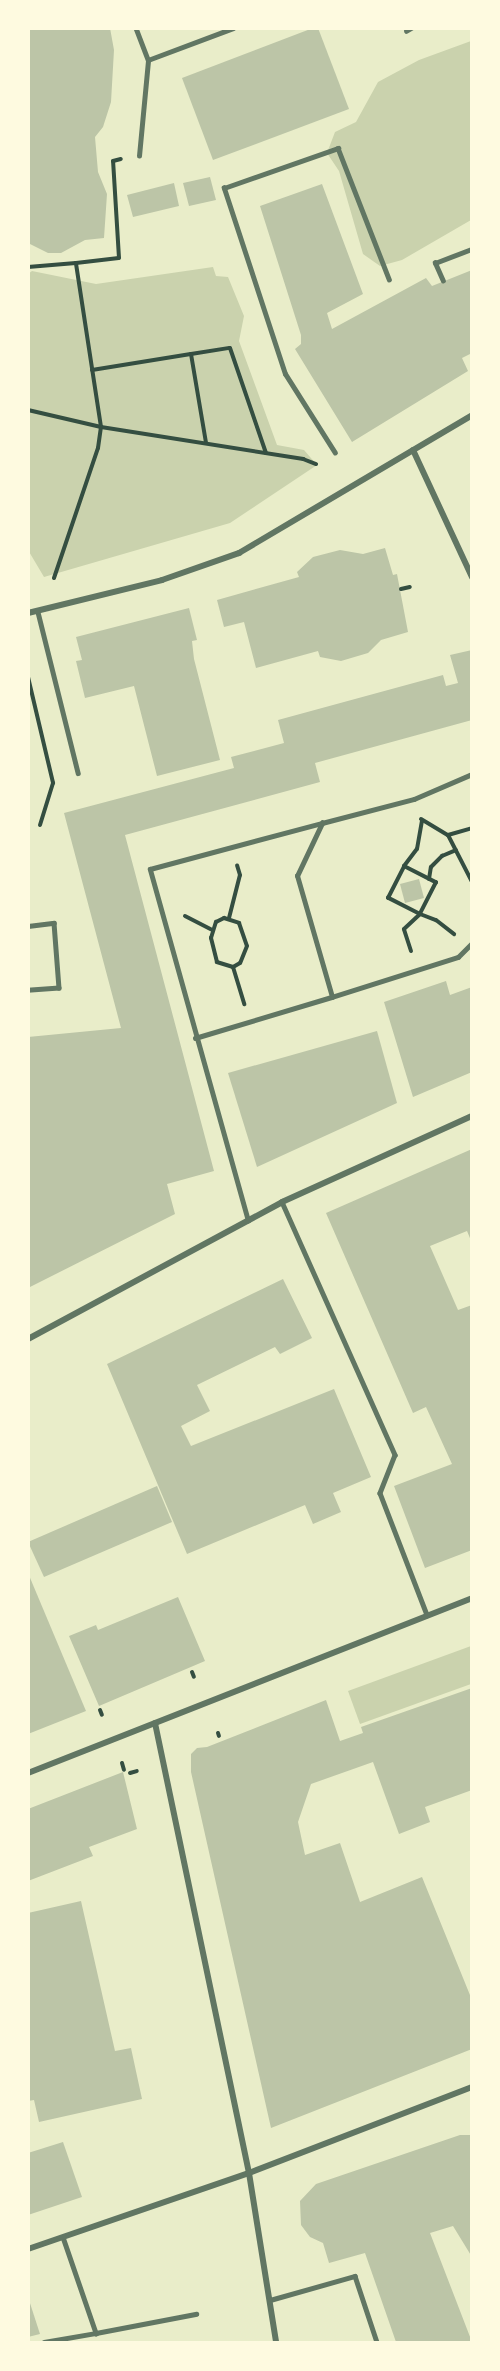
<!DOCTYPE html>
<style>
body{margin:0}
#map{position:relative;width:500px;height:2371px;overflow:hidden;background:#e9edc9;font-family:"Fira Sans",sans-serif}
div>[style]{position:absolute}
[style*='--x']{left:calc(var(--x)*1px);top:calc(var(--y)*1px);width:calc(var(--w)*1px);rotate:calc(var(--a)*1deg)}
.green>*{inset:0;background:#cad2ad}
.building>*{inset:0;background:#bcc5a7}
.path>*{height:4px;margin:-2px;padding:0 2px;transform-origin:2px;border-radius:2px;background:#344e41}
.service>*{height:4.5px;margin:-2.25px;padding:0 2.25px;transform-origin:2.25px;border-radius:2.25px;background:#617663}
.minor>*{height:6px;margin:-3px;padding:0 3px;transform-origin:3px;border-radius:3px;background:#617663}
span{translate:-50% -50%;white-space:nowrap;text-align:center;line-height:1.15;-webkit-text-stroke:4.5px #fefae0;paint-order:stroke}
.frame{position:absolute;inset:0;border:30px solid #fefae0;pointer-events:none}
</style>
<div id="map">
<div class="green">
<i style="clip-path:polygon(471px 41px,471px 220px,402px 260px,380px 266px,363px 254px,339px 171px,327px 153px,335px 132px,356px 122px,378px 82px,419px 60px)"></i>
<i style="clip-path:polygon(213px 267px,216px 276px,228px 277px,244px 316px,239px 341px,277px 445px,304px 450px,317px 465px,230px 523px,44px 577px,28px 550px,28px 274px,32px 271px,96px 284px)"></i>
<i style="clip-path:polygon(471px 1646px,471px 1684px,360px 1724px,348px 1691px)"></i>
</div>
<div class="building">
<i style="clip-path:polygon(28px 28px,110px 28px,114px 50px,111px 102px,103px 127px,95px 137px,98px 172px,107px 194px,104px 238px,85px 240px,61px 253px,48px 253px,28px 243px)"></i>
<i style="clip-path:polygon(313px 28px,318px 28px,349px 109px,213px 160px,182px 78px)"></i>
<i style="clip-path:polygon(210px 177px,216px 200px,189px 206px,183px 183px)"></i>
<i style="clip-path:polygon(174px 183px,179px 206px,133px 217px,127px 195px)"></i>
<i style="clip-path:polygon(322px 184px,363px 294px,327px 313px,332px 329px,426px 278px,432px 286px,472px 270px,472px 353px,462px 358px,468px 371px,352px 442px,295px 349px,301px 344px,301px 335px,260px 206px)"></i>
<i style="clip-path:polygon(385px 548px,393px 575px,397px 574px,408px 632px,381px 640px,368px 653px,341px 661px,320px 657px,318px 651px,256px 668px,244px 622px,224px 627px,217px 600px,299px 577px,297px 572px,313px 557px,340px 550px,363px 554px)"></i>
<i style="clip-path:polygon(189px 608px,197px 640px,192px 641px,194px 659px,220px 760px,157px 776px,134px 686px,85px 698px,76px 661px,82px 660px,76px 637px)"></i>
<i style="clip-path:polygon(472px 650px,472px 720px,315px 763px,320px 782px,125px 835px,214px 1171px,167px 1184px,175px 1214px,28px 1288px,28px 1037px,121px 1028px,64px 813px,234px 768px,231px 757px,284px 743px,278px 720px,443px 675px,446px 686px,458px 683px,450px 655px)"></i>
<i style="clip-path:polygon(419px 879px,424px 898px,405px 903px,400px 884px)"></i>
<i style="clip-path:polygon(446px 981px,450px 995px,472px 987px,472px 1072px,413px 1097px,384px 1002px)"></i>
<i style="clip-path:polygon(377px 1031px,397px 1103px,257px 1167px,228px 1073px)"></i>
<i style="clip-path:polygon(472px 1149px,472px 1243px,467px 1231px,430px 1246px,458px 1310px,472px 1305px,472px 1550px,425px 1568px,394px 1486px,452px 1464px,426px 1407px,413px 1413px,326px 1213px)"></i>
<i style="clip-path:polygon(283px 1279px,312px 1338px,280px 1354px,275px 1347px,197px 1385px,210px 1411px,181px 1426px,191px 1446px,334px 1389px,371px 1477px,333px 1493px,341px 1512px,313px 1524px,305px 1505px,187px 1554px,107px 1364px)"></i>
<i style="clip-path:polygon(157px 1486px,172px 1522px,44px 1577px,28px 1542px)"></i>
<i style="clip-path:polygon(28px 1573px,86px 1711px,28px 1734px)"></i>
<i style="clip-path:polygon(178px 1597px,205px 1661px,99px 1706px,69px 1636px,96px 1625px,98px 1630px)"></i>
<i style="clip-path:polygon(472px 1688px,472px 1790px,425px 1807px,430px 1822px,399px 1834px,373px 1762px,311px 1784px,298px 1822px,305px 1855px,340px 1843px,360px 1902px,422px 1877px,472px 2000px,472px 2049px,271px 2128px,191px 1772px,191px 1754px,197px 1748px,207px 1747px,326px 1700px,340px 1741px,363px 1733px,361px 1727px)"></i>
<i style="clip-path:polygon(123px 1772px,137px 1829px,89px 1847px,93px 1856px,28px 1881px,28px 1809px)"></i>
<i style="clip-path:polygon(81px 1901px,115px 2051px,131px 2048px,142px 2099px,39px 2122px,34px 2100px,28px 2101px,28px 1913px)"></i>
<i style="clip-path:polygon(460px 2135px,472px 2135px,472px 2257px,453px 2226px,430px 2233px,472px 2342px,396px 2342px,365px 2253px,329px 2263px,323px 2243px,310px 2237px,301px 2225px,300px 2201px,316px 2184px)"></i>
<i style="clip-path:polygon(63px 2142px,82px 2197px,28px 2215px,28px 2153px)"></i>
<i style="clip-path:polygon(28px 2297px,40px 2334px,28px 2337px)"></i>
</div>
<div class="path">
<i style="--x:28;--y:267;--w:48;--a:-4.8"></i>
<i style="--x:191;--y:354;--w:39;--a:-9"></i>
<i style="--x:230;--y:348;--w:111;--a:71.1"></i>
<i style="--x:92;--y:370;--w:100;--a:-9.2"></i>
<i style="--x:191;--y:354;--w:90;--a:80.4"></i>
<i style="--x:28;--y:410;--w:75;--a:13.1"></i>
<i style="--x:101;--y:427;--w:205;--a:9"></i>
<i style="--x:303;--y:459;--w:14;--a:21"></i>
<i style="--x:54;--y:578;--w:137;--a:-71.3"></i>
<i style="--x:98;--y:448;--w:21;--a:-82"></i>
<i style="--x:101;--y:427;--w:166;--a:-98.7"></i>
<i style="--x:76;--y:263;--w:43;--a:-6.6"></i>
<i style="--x:119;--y:258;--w:97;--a:-93.5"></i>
<i style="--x:113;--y:161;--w:8;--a:-14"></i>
<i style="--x:401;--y:589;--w:9;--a:-13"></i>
<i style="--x:28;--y:677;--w:109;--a:76.7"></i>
<i style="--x:53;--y:783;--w:44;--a:107.2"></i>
<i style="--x:421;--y:819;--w:31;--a:31"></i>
<i style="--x:448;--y:835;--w:25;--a:-16"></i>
<i style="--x:448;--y:835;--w:53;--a:62.9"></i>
<i style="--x:404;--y:866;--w:36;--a:27"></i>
<i style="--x:436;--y:882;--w:36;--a:117"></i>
<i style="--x:420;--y:914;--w:36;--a:-153"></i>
<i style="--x:388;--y:898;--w:36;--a:-63"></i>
<i style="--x:404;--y:866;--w:21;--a:-53"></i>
<i style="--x:417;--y:849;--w:28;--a:-80"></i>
<i style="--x:429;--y:879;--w:12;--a:-81"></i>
<i style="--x:431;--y:867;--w:16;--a:-45"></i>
<i style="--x:442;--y:856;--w:15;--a:-23"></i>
<i style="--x:185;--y:916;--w:29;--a:27"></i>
<i style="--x:224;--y:918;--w:16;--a:18"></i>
<i style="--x:239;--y:923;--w:24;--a:71"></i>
<i style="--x:247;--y:946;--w:18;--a:112"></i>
<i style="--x:240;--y:963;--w:8;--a:150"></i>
<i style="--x:233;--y:967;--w:17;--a:-163"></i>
<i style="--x:217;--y:962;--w:25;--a:-104"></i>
<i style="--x:211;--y:938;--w:17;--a:-73"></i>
<i style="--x:216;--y:922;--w:9;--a:-27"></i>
<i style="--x:229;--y:918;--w:44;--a:-75.7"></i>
<i style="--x:240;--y:875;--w:10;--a:-107"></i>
<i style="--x:411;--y:951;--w:23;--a:-108"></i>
<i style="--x:404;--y:929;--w:22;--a:-43"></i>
<i style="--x:420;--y:914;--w:17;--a:21"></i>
<i style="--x:436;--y:920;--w:23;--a:38"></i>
<i style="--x:233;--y:967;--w:39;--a:73"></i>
<i style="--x:192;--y:1672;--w:5;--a:68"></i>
<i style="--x:100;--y:1710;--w:5;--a:68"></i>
<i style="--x:218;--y:1733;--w:3;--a:72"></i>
<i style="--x:122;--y:1763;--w:7;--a:74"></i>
<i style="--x:130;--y:1773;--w:7;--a:-16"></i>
</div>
<div class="service">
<i style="--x:136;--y:28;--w:34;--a:69"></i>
<i style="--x:148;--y:60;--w:91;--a:-20.6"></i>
<i style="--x:406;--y:31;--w:6;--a:-31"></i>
<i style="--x:139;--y:156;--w:96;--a:-84.6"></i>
<i style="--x:443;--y:281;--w:20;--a:-114"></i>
<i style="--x:435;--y:263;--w:40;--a:-21"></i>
<i style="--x:335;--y:453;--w:93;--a:-122.3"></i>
<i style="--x:285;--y:374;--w:196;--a:-108.2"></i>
<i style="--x:224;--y:188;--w:121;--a:-19.3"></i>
<i style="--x:338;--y:148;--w:141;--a:68.7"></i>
<i style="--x:38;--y:612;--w:166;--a:76"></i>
<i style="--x:28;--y:926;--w:26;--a:-7"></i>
<i style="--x:54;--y:923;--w:65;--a:85.6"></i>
<i style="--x:59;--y:988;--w:31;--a:176"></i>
<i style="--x:332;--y:997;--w:132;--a:-17.6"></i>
<i style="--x:458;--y:957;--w:20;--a:-45"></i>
<i style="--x:195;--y:1038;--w:143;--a:-16.7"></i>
<i style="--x:332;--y:997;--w:126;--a:-106.1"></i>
<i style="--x:297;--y:876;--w:59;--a:-64.7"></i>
<i style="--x:322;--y:823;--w:95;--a:-14.6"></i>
<i style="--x:414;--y:799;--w:63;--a:-23.3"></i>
<i style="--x:282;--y:1202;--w:277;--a:65.9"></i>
<i style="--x:395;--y:1455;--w:41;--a:111.5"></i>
<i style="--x:380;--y:1493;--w:131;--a:68.9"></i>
<i style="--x:248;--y:1221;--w:365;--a:-105.6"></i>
<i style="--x:150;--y:869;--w:178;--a:-15"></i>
<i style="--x:63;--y:2237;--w:102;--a:71"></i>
<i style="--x:96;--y:2333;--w:102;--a:-10.8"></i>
<i style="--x:270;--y:2300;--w:88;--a:-15.8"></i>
<i style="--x:355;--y:2276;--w:70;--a:71.6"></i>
<i style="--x:44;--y:2342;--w:53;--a:-9.8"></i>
</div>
<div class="minor">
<i style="--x:413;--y:450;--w:140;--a:65.1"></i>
<i style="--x:28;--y:613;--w:138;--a:-13.8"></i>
<i style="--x:162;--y:580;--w:82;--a:-19.3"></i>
<i style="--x:239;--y:553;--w:271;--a:-30.6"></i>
<i style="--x:28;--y:1339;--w:289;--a:-28.3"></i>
<i style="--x:282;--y:1202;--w:209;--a:-24.4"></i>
<i style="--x:155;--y:1723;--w:460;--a:78.2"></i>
<i style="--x:249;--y:2173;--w:171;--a:80.9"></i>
<i style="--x:28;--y:1773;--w:477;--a:-21.5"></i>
<i style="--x:28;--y:2249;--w:234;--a:-19"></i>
<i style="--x:249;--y:2173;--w:239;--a:-21.1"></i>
</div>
<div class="frame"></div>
</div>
